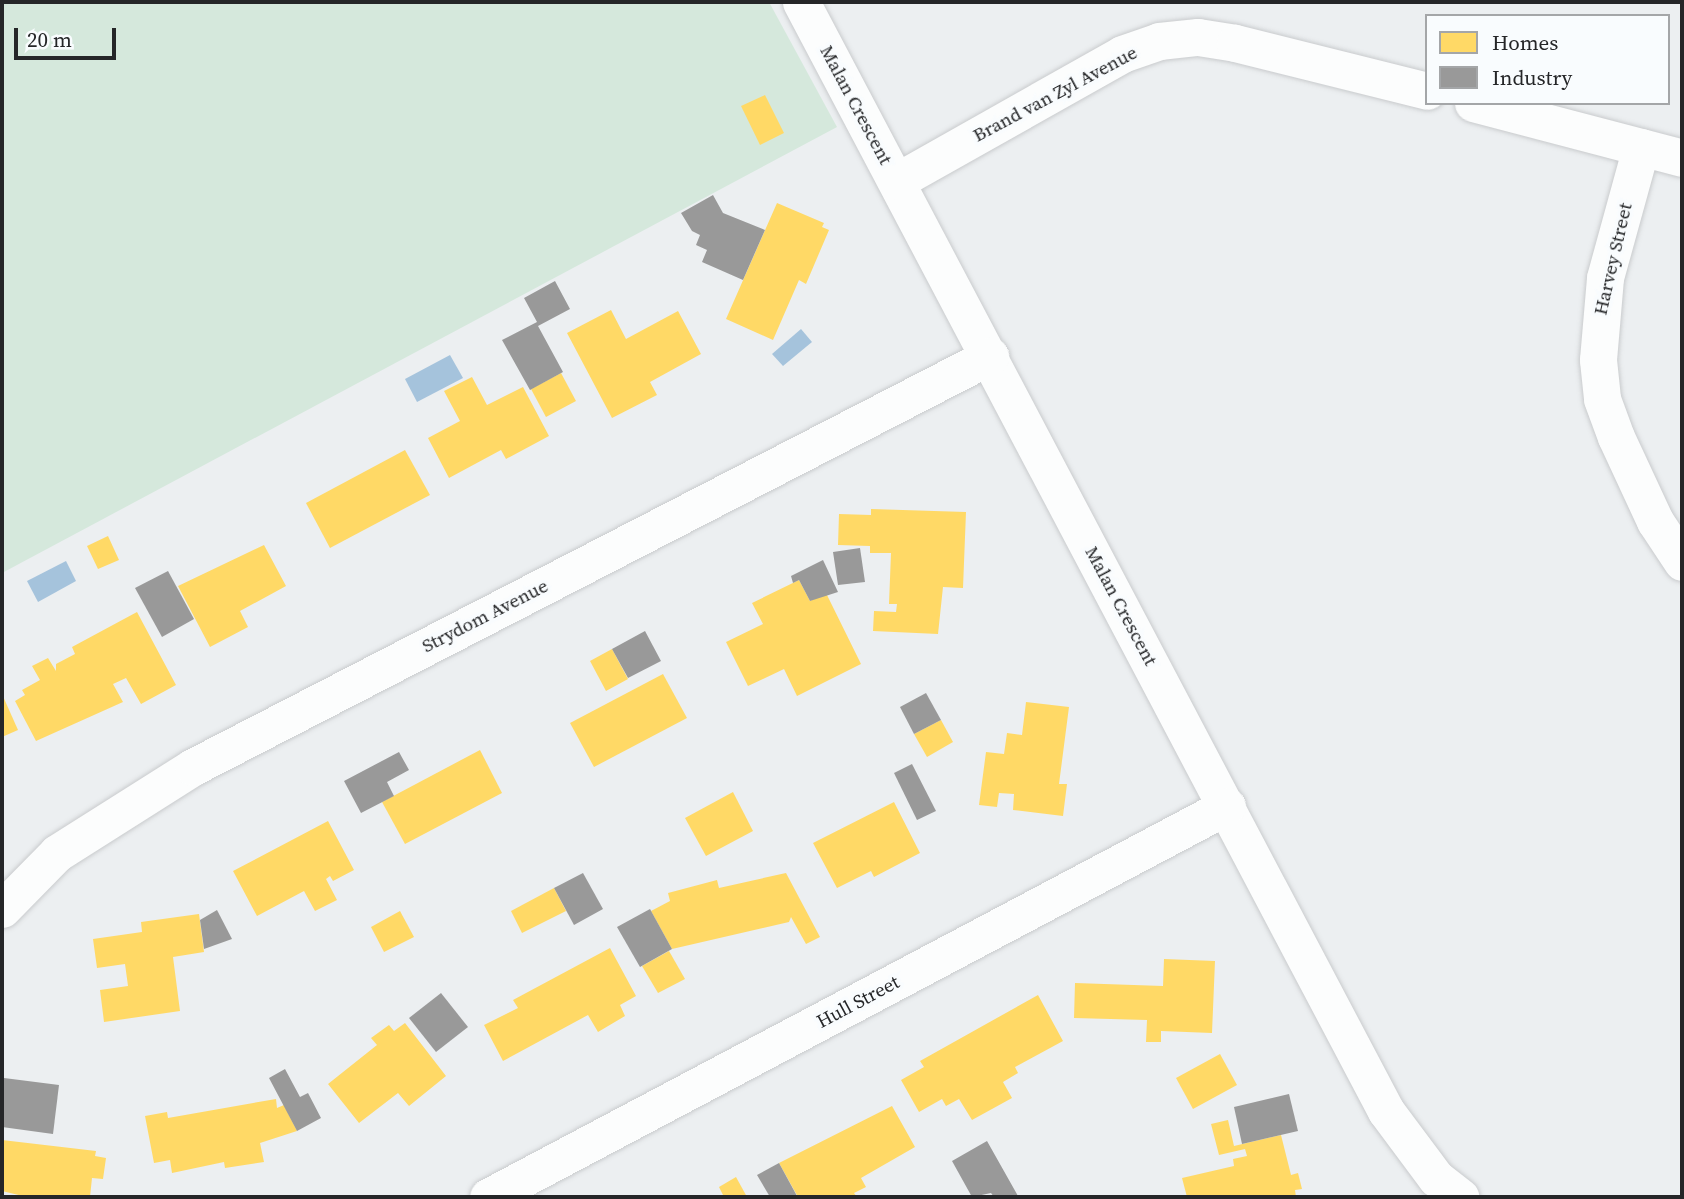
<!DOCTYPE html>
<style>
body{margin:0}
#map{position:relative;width:1684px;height:1199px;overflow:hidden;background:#eceff1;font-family:"Source Serif 4",serif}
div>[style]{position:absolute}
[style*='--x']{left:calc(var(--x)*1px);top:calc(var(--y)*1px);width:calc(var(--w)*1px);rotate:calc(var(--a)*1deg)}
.green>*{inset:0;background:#d5e8dc}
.water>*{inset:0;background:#a5c3dc}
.homes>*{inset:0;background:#ffd966}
.industry>*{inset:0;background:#999}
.roads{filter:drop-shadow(0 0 2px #c9cbcd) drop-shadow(0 0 2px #c9cbcd)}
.minor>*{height:37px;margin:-18.5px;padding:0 18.5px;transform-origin:18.5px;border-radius:18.5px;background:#fcfdfd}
span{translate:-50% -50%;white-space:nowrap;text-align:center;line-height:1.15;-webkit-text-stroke:7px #f9fcfe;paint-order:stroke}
.street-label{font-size:19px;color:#252628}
.frame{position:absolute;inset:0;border:4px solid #252628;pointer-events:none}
.legend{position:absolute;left:1425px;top:14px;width:245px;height:91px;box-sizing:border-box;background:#f9fcfe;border:2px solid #a4a6a8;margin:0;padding:9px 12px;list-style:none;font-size:21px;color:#252628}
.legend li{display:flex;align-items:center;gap:14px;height:35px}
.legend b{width:35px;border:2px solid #a4a6a8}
.scale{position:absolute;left:14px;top:28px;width:102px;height:32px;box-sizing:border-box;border:4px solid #252628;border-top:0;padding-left:9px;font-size:21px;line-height:24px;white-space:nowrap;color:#252628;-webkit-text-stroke:5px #f9fcfe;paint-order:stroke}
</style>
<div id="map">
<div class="green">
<i style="clip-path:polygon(2px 2px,769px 2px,837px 127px,2px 573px)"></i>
</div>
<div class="water">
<i style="clip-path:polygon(801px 329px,812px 342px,783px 366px,772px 354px)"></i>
<i style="clip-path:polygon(450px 355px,463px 378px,417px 402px,405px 379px)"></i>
<i style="clip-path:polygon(66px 561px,76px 581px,38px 602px,27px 581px)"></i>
</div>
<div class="homes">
<i style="clip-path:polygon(765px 95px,784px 133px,760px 145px,741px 106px)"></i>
<i style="clip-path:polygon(777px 203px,824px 223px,822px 227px,829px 230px,806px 284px,799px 280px,773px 340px,726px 319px)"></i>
<i style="clip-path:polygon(611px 310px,626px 339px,678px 311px,701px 354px,650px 382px,657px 395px,612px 418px,567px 333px)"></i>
<i style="clip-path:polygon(561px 373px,576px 401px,546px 417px,531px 389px)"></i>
<i style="clip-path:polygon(472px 377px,487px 405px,523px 387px,549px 436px,506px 459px,501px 450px,449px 478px,428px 438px,460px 421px,444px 391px)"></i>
<i style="clip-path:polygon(405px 450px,430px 495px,330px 548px,306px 503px)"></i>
<i style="clip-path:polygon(871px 509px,966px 512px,963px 588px,943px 587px,938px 634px,873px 631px,874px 611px,896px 612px,897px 604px,889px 604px,891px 553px,870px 553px,870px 546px,838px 545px,839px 514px,871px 515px)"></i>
<i style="clip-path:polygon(108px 536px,119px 560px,98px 569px,87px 546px)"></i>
<i style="clip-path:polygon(264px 545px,286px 586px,240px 611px,248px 627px,210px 647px,178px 586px)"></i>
<i style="clip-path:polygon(799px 580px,810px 601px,826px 593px,861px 664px,797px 696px,784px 669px,748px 686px,726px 642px,763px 624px,752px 603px)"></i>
<i style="clip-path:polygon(137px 612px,176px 685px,141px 704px,126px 678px,113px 684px,123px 702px,36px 741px,15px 701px,25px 695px,22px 690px,40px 680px,32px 666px,48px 658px,56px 671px,56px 664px,75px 654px,72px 647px)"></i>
<i style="clip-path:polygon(612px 649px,628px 679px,606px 691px,590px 661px)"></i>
<i style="clip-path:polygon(663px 674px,687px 718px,594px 767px,570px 723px)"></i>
<i style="clip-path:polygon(2px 694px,18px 730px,2px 737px)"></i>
<i style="clip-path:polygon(1026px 702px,1069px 707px,1059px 784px,1067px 784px,1063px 816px,1013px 810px,1014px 794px,999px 793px,997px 807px,979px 805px,986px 752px,1004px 754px,1007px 733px,1022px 735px)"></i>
<i style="clip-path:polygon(941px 720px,953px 742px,927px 757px,914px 734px)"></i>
<i style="clip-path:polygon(480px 750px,502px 793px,405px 844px,382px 802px)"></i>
<i style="clip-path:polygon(733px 792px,753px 831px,706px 856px,685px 818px)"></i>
<i style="clip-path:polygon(894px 802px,920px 853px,874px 877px,871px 871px,837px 888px,813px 843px)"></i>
<i style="clip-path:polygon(328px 821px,354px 870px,333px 881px,330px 876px,326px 879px,337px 900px,315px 911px,304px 891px,257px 916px,233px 871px)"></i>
<i style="clip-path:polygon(786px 873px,820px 937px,806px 944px,791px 917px,789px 922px,672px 949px,651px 911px,670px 901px,668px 893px,717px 880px,719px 888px)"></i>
<i style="clip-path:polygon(554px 888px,566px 911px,522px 933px,511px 911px)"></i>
<i style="clip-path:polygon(400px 911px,414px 937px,384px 952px,371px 927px)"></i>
<i style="clip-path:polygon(199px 914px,204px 952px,173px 957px,180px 1011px,104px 1022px,100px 990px,128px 986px,125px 964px,97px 968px,93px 939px,142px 932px,141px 922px)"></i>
<i style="clip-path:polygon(610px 948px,636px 996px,620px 1005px,625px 1016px,598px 1032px,588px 1015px,503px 1061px,484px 1025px,518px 1008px,513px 1000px)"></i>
<i style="clip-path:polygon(669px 951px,685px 979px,658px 993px,642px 966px)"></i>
<i style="clip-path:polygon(1164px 959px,1215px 961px,1212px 1033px,1161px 1031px,1161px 1042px,1146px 1042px,1147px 1020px,1074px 1018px,1075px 983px,1163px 986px)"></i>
<i style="clip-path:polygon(1038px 995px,1063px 1041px,1015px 1067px,1018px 1073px,1003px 1082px,1012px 1098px,972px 1120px,959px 1099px,946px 1106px,942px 1099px,919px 1112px,901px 1080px,924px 1067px,920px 1061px)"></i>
<i style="clip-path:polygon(405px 1023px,446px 1076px,409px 1106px,398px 1093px,359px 1123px,328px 1084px,377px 1045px,371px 1038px,389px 1025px,394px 1031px)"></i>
<i style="clip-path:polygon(1220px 1054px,1237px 1085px,1193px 1109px,1176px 1078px)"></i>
<i style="clip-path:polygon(276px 1099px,277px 1108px,284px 1105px,297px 1131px,260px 1143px,264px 1162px,225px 1168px,224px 1162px,172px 1173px,170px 1160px,154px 1163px,145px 1116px,167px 1112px,168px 1118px)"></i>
<i style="clip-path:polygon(892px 1106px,915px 1147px,861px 1178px,866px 1187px,854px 1193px,857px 1197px,798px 1197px,779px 1163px)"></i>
<i style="clip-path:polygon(1228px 1120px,1234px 1146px,1281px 1135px,1291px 1175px,1298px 1173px,1302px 1189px,1295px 1190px,1296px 1197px,1187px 1197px,1182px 1178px,1234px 1166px,1233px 1159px,1247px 1156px,1245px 1149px,1219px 1155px,1211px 1124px)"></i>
<i style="clip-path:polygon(2px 1140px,96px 1151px,95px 1156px,106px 1158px,103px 1179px,92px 1178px,90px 1197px,27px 1197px,2px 1191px)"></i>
<i style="clip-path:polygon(736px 1177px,747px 1197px,724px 1197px,719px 1187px)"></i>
</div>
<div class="industry">
<i style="clip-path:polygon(713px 195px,723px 213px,765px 230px,743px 280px,702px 262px,707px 250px,696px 245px,700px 235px,692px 231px,681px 213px)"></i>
<i style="clip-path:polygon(555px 281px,570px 309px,538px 326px,563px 372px,530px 390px,502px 340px,537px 322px,524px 298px)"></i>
<i style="clip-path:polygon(860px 548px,865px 582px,838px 585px,833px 552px)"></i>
<i style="clip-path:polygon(823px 560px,838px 592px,810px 601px,799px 580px,793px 583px,791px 576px)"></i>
<i style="clip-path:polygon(168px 571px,194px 619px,162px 637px,135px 588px)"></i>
<i style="clip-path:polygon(645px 631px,661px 661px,628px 678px,612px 649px)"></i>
<i style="clip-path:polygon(926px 693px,941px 720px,914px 734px,900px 707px)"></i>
<i style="clip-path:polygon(399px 752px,409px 770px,387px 782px,394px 796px,361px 813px,344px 781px)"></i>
<i style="clip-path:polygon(912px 764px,936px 811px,917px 820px,894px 773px)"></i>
<i style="clip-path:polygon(583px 873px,603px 909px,574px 925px,554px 888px)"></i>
<i style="clip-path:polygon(650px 909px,672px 949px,640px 967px,617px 927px)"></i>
<i style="clip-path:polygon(217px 910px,232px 939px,204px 949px,200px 920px)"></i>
<i style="clip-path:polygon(441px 993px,468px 1027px,436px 1052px,409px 1018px)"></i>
<i style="clip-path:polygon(285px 1069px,300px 1097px,308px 1093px,321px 1118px,297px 1131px,269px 1078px)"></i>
<i style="clip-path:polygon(4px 1078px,59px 1085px,53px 1134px,2px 1127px)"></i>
<i style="clip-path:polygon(1289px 1094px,1298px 1131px,1242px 1144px,1234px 1107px)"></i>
<i style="clip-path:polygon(987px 1141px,1018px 1196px,1015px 1197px,994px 1197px,991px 1193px,972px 1197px,952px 1161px)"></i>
<i style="clip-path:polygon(779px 1163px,797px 1196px,795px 1197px,770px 1197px,757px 1175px)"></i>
</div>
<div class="roads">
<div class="minor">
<i style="--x:801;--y:2;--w:1254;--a:62.19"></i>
<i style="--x:1386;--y:1111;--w:84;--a:53.3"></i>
<i style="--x:1436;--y:1178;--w:31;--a:38"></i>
<i style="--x:1473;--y:103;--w:216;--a:14.7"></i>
<i style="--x:1641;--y:147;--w:136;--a:105.4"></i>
<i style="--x:1605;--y:278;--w:82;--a:94.9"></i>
<i style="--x:1598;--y:360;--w:39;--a:84"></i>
<i style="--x:1602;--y:399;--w:40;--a:69.8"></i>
<i style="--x:1616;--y:437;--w:93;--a:65.1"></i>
<i style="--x:1655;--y:521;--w:49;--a:56.6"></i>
<i style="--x:897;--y:181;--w:258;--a:-29.4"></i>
<i style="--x:1122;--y:54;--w:39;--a:-19"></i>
<i style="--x:1159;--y:41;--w:39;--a:-6"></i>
<i style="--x:1198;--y:37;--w:37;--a:9"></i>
<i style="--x:1235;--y:43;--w:198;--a:14"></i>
<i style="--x:2;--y:909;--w:78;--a:-45.5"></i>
<i style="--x:57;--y:853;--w:161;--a:-32.3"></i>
<i style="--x:193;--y:767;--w:897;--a:-27.28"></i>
<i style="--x:488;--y:1197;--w:836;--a:-27.88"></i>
</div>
</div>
<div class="street-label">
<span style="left:1055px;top:94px;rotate:-28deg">Brand van Zyl Avenue</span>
<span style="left:856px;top:105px;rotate:62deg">Malan Crescent</span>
<span style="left:1613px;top:259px;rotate:-77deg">Harvey Street</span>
<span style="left:1121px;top:606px;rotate:62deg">Malan Crescent</span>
<span style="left:485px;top:616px;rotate:-27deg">Strydom Avenue</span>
<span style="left:858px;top:1002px;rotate:-28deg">Hull Street</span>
</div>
<div class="frame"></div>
<ul class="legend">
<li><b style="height:19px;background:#ffd966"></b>Homes</li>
<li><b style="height:19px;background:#999"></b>Industry</li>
</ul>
<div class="scale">20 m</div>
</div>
